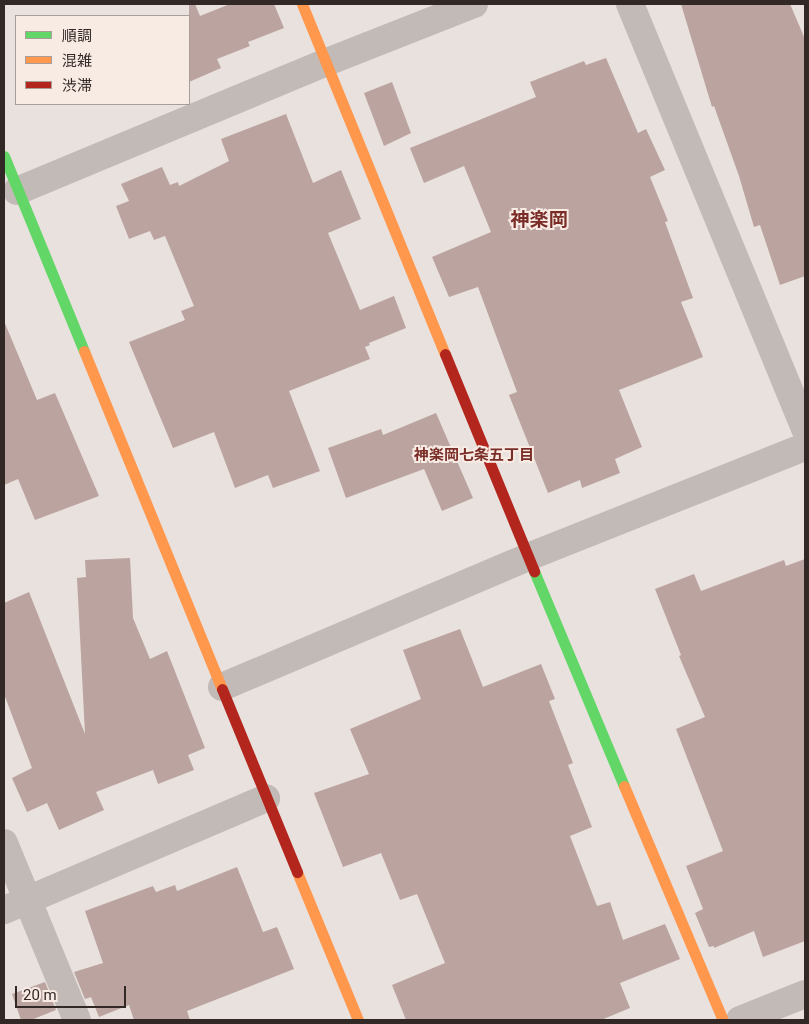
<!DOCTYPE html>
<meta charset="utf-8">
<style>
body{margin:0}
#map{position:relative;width:809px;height:1024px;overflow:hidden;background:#e9e1dd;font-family:Roboto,"Noto Sans JP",sans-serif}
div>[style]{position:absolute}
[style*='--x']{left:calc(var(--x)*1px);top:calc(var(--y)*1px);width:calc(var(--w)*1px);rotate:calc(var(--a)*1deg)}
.building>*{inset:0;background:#bba3a0}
.street>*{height:28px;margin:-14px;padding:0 14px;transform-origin:14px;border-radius:14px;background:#c2bab7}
.fast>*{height:11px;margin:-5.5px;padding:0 5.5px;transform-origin:5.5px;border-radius:5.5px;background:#63d668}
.slow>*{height:11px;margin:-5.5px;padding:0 5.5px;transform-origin:5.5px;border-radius:5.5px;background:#ff974d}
.jam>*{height:11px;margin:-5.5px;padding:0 5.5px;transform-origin:5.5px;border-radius:5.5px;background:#b3261e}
span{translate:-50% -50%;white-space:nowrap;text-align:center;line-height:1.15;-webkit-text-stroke:4px #f7ebe4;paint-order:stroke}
.neighbourhood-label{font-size:15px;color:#7a2c26;font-weight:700}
.district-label{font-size:19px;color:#7a2c26;font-weight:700}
.frame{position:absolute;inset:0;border:5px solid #322826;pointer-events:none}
.legend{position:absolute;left:15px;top:15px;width:175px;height:90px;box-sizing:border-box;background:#f7ebe4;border:1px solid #a89d98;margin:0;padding:6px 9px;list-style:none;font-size:15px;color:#322826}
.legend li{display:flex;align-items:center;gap:10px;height:25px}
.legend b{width:25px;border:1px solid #a89d98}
.scale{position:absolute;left:15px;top:986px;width:111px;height:22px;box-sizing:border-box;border:2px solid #322826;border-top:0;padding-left:6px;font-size:15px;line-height:18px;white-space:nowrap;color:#322826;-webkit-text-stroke:4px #f7ebe4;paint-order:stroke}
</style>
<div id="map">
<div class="building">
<i style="clip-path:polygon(189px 4px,195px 4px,200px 16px,230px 4px,274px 4px,284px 28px,248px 42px,250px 46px,217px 59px,221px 68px,189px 82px)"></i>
<i style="clip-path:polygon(681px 4px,790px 4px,805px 39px,805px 276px,780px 285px,760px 225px,754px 227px,739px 176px,714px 106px,712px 107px)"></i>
<i style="clip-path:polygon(606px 58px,638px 133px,646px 129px,665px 170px,650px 177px,668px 221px,665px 222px,693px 298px,681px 302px,703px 357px,619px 390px,642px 447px,615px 459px,620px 473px,582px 488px,580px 480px,548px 493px,509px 395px,517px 392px,478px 287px,449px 297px,432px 257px,491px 232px,464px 166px,424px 183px,410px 148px,536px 97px,530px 82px,584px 61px,586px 65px)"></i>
<i style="clip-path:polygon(392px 82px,411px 133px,384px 146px,364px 93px)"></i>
<i style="clip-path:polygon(286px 114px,313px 183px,341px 170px,361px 219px,328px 233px,360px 310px,394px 296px,406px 328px,369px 343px,370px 345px,365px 347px,370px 359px,289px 391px,320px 471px,273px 488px,268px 475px,235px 488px,214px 432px,173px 448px,129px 342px,185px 320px,181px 311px,194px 306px,165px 236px,154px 240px,150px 231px,129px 239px,116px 206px,129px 201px,121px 184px,162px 167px,170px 185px,178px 182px,179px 186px,229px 161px,221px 139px)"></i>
<i style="clip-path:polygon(4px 321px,37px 400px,55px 393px,99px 496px,35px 520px,18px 479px,4px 485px)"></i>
<i style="clip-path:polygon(436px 413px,473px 498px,442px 511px,424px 469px,346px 498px,328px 448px,381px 429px,383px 435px)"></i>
<i style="clip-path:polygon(130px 558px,133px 618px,150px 659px,167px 651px,205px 748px,188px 755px,194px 770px,158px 784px,153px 770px,96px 792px,104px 810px,59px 830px,47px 803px,27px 812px,12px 778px,32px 768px,4px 694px,4px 603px,29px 592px,85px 734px,77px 578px,86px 577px,85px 560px)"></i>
<i style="clip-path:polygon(805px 559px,805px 941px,763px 957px,754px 931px,714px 948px,714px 946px,709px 947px,695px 913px,703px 909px,686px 866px,723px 851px,676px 729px,705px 717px,679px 656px,681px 655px,655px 589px,694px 574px,701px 591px,784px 560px,786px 566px)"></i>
<i style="clip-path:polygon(460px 629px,483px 687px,541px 664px,555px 699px,549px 701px,573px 763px,568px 765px,592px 827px,570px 836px,597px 906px,610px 902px,623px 940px,665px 924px,680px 959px,620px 983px,630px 1008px,601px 1020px,406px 1020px,392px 985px,445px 963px,417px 894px,400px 900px,381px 853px,343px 867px,314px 793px,369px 774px,350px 729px,421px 699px,403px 650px)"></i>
<i style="clip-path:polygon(237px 867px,263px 932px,277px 927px,294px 969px,187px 1011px,190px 1020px,134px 1020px,129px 1005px,99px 1017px,91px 997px,85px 999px,74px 972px,103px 963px,85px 911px,153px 886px,156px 892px,175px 885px,177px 891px)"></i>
<i style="clip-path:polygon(45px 982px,56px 1010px,31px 1020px,21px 1020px,12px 994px)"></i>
</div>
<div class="street">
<i style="--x:630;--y:4;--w:459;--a:67.6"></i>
<i style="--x:17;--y:191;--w:336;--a:-22.6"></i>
<i style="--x:327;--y:62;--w:158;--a:-21.5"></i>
<i style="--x:222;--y:687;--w:332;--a:-23"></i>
<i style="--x:528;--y:557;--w:298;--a:-21.7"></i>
<i style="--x:4;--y:843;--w:191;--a:67.6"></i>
<i style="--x:4;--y:910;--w:285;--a:-23.1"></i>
<i style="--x:740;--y:1020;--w:70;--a:-21.8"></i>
</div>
<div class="fast">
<i style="--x:4;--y:156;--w:211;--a:67.7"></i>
<i style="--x:534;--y:571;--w:233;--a:67.3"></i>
</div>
<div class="slow">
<i style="--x:302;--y:4;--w:378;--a:67.8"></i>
<i style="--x:84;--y:351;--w:365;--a:67.8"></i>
<i style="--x:624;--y:786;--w:254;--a:67.1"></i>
<i style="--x:297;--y:872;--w:160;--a:67.6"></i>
</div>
<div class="jam">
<i style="--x:445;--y:354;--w:235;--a:67.7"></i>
<i style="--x:222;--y:689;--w:198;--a:67.7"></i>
</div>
<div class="neighbourhood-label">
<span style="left:474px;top:456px">神楽岡七条五丁目</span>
</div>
<div class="district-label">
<span style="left:539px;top:220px">神楽岡</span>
</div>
<div class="frame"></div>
<ul class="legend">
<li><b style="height:6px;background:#63d668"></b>順調</li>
<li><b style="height:6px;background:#ff974d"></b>混雑</li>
<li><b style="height:6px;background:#b3261e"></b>渋滞</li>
</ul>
<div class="scale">20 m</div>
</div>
